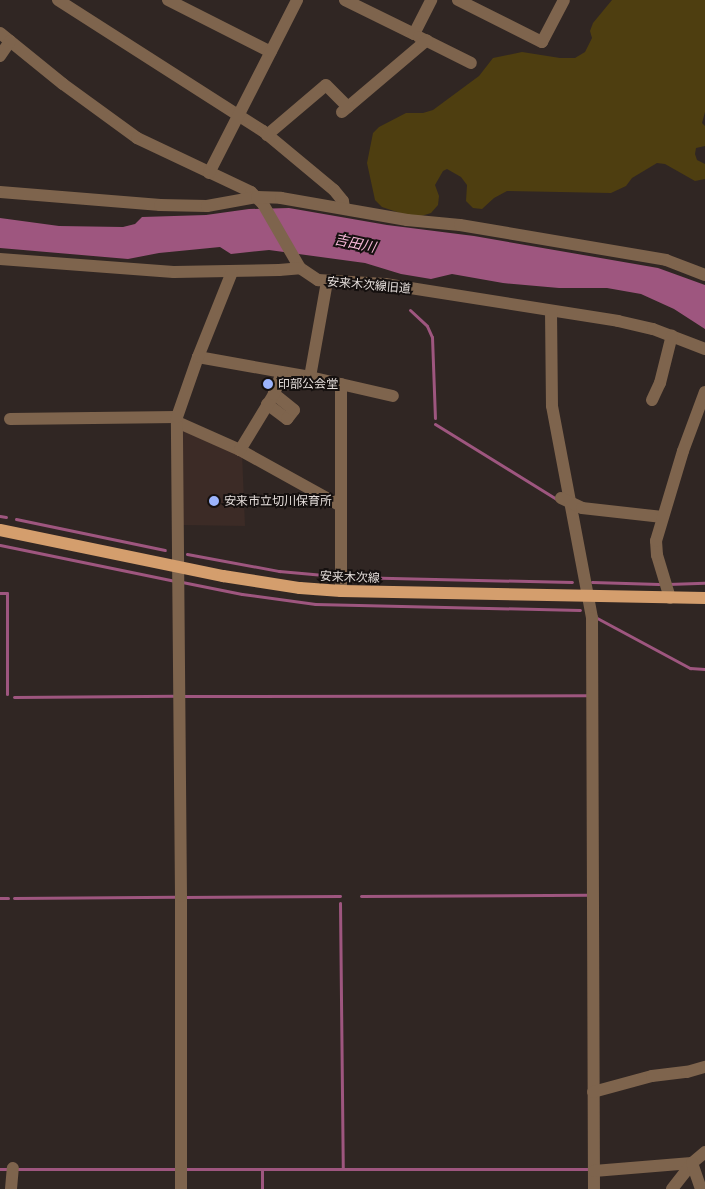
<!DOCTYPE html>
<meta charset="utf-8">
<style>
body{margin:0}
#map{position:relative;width:705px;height:1189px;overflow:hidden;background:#302623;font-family:Merriweather,"Noto Sans JP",serif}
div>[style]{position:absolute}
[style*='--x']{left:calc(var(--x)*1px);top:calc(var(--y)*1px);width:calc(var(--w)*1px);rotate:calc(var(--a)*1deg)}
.built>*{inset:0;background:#3c2b26}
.green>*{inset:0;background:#4e3e10}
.water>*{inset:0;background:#9e567f}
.stream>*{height:3px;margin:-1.5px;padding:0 1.5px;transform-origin:1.5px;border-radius:1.5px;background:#9e567f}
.minor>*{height:12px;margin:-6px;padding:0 6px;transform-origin:6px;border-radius:6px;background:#7e644d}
.major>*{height:12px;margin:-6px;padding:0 6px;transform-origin:6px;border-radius:6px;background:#d49e6d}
.dots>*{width:14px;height:14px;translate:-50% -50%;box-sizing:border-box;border:2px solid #15100f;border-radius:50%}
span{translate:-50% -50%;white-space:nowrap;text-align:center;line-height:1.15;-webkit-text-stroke:4px #15100f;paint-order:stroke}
.street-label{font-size:12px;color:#e3dcd9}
.poi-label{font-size:12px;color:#e3dcd9}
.left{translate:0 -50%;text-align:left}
.water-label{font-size:14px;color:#f4b6d6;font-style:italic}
</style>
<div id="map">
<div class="built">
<i style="clip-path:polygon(182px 425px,242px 453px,245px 526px,182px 525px)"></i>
</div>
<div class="green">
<i style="clip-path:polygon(612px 0,705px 0,705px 112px,702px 123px,705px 126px,705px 146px,696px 148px,695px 154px,697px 160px,705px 164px,705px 179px,695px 181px,665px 164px,657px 163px,632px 178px,626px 186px,611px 193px,507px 191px,494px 198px,482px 209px,473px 208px,466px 201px,467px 185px,461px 177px,447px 169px,443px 171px,435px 185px,439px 196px,438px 205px,431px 213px,418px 217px,403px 214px,382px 207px,375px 200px,367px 163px,373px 133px,379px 127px,406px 113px,423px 113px,433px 110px,479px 76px,493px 58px,522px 52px,560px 58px,575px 58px,585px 52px,592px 38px,590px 31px,593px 23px)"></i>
</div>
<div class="water">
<i style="clip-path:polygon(289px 208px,387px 225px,474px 236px,658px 268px,705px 285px,705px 329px,674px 309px,641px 294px,607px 288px,559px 288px,503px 283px,452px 274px,431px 279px,401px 274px,365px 263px,269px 250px,231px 254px,220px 247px,159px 253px,128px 259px,0 248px,0 218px,59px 226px,123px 227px,135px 224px,142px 217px,206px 215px,249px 209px)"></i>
</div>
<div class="stream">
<i style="--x:410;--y:310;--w:23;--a:43"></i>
<i style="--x:427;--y:326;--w:12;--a:66"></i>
<i style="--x:432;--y:337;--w:81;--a:87.9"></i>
<i style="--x:435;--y:424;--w:145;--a:31.7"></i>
<i style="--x:0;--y:516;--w:6;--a:9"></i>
<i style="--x:16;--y:519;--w:152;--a:11.8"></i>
<i style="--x:0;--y:545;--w:180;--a:11.6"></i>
<i style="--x:187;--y:554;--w:94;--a:10.5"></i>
<i style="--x:279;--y:571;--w:56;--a:5.1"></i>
<i style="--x:349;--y:577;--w:223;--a:1.3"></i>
<i style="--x:182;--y:582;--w:61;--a:11.3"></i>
<i style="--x:242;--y:594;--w:74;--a:7.8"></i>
<i style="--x:315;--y:604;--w:265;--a:1.3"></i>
<i style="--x:592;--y:582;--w:67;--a:1.7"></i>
<i style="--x:668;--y:584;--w:37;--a:-2"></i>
<i style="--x:0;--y:593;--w:7;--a:0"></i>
<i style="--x:7;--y:593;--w:101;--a:90"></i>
<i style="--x:597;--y:618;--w:106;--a:28.3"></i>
<i style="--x:690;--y:668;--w:15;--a:4"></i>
<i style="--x:184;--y:696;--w:404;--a:-0.1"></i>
<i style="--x:14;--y:697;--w:163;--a:-0.4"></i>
<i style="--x:361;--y:896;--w:227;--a:-0.3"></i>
<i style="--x:183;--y:897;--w:157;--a:-0.4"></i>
<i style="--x:0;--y:898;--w:8;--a:0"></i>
<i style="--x:14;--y:898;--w:163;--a:-0.4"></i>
<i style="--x:340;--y:903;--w:266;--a:89.4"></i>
<i style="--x:0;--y:1169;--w:11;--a:0"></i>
<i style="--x:17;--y:1169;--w:161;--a:0"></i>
<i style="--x:185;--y:1169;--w:404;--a:0"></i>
<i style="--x:262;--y:1169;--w:20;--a:90"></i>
</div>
<div class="minor">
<i style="--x:58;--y:0;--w:243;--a:32.6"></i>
<i style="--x:263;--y:131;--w:92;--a:39.7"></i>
<i style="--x:334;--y:190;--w:14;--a:51"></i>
<i style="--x:343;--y:201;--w:7;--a:82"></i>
<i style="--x:168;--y:0;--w:115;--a:26.8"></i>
<i style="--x:345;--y:0;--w:77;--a:26.2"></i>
<i style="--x:414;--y:34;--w:38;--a:-63"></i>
<i style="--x:458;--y:0;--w:94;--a:26.6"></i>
<i style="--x:542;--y:42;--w:47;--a:-62.4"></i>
<i style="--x:0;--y:33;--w:81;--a:39"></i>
<i style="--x:63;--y:84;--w:92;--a:36.1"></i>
<i style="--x:137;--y:138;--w:126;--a:25.3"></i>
<i style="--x:251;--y:192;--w:17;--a:45"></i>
<i style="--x:263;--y:204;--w:74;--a:60"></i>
<i style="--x:300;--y:268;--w:22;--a:34"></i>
<i style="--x:318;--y:280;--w:67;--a:3.4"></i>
<i style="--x:385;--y:284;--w:236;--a:9"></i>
<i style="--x:618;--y:321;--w:36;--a:13"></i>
<i style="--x:653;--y:329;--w:56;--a:21"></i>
<i style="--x:419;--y:37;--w:58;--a:26.6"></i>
<i style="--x:0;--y:56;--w:18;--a:-56"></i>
<i style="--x:342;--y:112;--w:111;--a:-40.3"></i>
<i style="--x:267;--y:135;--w:77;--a:-40.3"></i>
<i style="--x:326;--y:85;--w:31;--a:45"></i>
<i style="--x:209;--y:173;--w:194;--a:-63"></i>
<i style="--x:0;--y:192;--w:161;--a:4.6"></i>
<i style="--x:160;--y:205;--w:47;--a:1.2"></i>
<i style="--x:207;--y:206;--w:51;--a:-10.2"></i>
<i style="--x:257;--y:197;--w:24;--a:2"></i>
<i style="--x:281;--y:198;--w:128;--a:9.9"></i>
<i style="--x:407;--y:220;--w:53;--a:5.4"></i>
<i style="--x:460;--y:225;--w:209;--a:9.6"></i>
<i style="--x:666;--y:260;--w:42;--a:21"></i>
<i style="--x:0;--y:259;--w:174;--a:4.3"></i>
<i style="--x:174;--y:272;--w:105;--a:-1.1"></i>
<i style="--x:279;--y:270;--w:21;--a:-5"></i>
<i style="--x:551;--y:311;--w:95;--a:89.4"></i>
<i style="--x:552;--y:406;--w:216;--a:79.3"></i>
<i style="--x:592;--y:618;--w:571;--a:89.8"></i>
<i style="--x:198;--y:357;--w:114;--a:10.1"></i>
<i style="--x:310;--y:377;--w:85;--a:12.9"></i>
<i style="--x:310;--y:377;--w:97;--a:-79.9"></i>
<i style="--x:652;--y:400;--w:19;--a:-65"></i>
<i style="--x:660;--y:383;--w:49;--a:-76"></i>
<i style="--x:267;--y:404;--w:25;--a:37"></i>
<i style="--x:287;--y:419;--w:11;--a:-52"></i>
<i style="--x:294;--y:410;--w:26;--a:-141"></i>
<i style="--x:10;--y:419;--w:167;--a:-0.7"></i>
<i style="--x:177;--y:422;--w:69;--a:24"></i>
<i style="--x:240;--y:450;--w:115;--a:29"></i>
<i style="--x:240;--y:450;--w:66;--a:-58.7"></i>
<i style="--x:274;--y:394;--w:23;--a:-70"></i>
<i style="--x:561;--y:498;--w:23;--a:25"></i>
<i style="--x:582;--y:508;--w:81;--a:6.4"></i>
<i style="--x:341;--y:591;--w:207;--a:-90"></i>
<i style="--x:670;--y:598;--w:45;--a:-106.8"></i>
<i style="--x:657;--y:555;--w:14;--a:-94"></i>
<i style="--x:656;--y:541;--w:94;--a:-73.3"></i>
<i style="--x:683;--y:451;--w:63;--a:-69.6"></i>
<i style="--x:593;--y:1092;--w:61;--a:-15.2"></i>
<i style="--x:652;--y:1076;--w:35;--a:-7"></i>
<i style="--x:687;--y:1072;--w:19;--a:-16"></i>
<i style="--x:594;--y:1171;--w:98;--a:-4.7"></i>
<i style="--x:692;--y:1163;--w:17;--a:-40"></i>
<i style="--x:11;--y:1189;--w:21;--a:-85"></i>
<i style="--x:181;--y:1189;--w:293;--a:-90"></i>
<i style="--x:181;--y:896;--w:479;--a:-90.5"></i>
<i style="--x:177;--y:417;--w:64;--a:-70.7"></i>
<i style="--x:198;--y:357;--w:92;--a:-68.2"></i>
<i style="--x:672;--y:1189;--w:33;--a:-52"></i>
<i style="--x:692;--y:1163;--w:28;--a:71"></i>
</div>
<div class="major">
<i style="--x:0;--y:530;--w:228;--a:11.7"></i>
<i style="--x:223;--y:576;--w:78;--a:8.9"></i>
<i style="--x:300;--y:588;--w:41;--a:4.2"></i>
<i style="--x:341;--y:591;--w:364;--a:1.1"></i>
</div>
<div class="dots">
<i style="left:268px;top:384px;background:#9cb4fd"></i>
<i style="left:214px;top:501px;background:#9cb4fd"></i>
</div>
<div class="street-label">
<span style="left:369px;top:285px;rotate:5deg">安来木次線旧道</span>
<span style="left:350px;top:577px;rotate:2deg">安来木次線</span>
</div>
<div class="poi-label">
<span class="left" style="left:278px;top:384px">印部公会堂</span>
<span class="left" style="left:224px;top:501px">安来市立切川保育所</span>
</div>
<div class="water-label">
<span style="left:355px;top:243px;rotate:12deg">吉田川</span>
</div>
</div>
